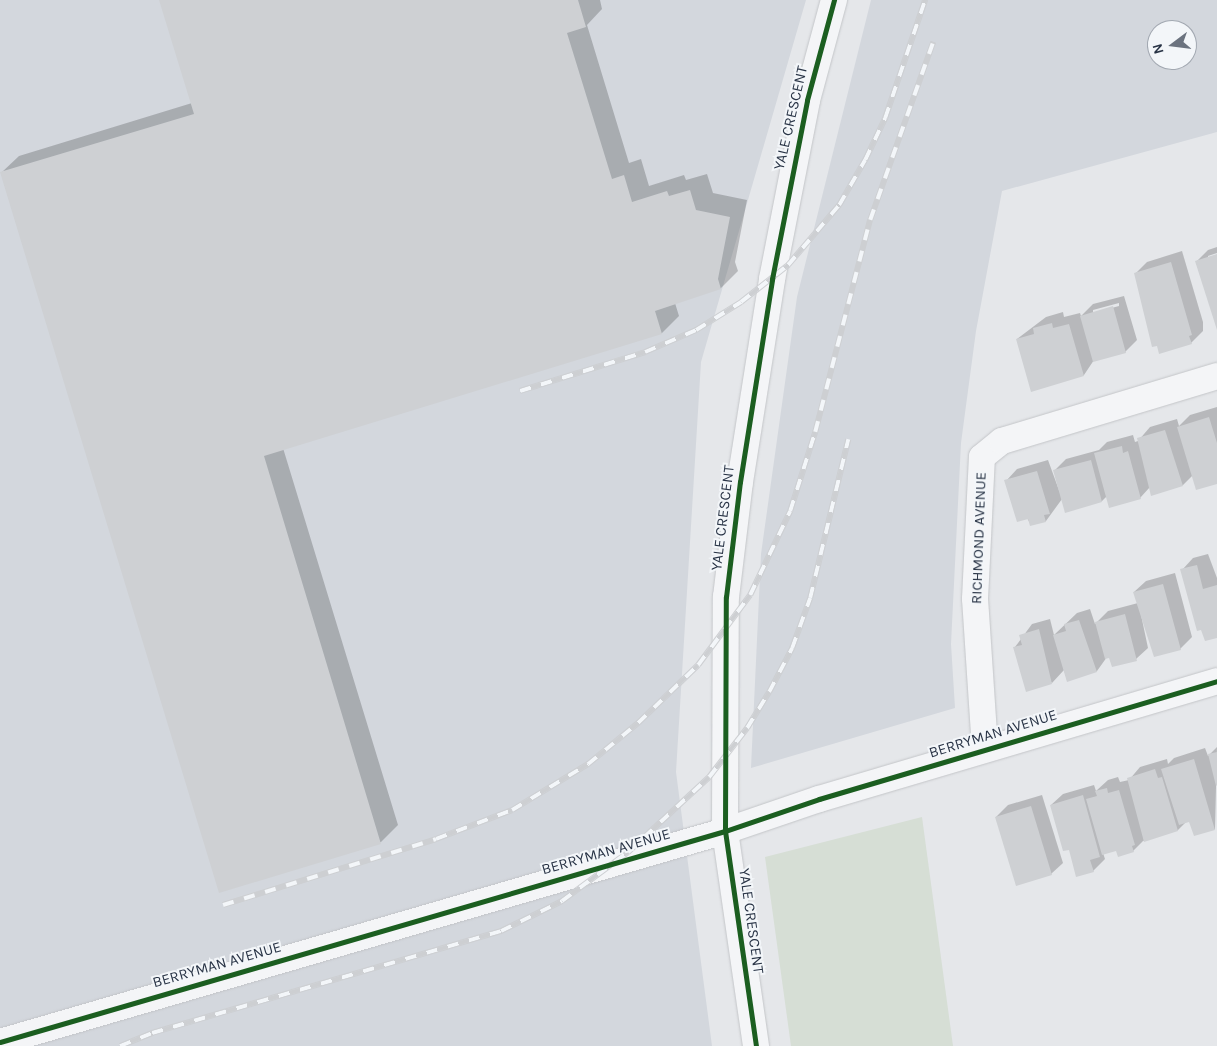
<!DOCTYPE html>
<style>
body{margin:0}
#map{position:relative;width:1217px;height:1046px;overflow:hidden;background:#e5e7ea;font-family:Karla,sans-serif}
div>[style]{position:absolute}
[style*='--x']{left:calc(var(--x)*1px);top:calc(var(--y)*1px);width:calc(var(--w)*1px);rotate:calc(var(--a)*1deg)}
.built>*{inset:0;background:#d3d7dd}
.green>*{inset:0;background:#d6ded5}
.shadow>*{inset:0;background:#0003}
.building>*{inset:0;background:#ced0d3}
.roads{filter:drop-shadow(0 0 1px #c3c5c8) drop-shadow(0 0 1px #c3c5c8)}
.minor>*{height:26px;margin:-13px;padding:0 13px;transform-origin:13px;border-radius:13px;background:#f4f5f7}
.rail>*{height:5.5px;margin-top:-2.75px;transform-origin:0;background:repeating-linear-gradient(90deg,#f3f6f9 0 11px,#cdcfd2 0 22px);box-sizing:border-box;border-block:1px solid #cdcfd2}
.cycleway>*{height:5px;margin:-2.5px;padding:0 2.5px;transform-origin:2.5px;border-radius:2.5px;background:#1b5e20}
span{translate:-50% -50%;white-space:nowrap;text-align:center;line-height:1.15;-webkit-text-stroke:4px #f3f6f9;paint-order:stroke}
.street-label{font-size:15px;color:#293446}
.north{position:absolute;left:1147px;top:20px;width:50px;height:50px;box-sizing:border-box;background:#f3f6f9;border:1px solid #a2a8b1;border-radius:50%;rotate:255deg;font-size:14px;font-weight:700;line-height:20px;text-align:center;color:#293446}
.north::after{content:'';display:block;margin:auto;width:18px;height:22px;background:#6b737f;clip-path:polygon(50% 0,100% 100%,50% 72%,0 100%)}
</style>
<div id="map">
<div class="built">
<i style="clip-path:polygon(0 0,806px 0,701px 362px,676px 772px,712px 1046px,0 1046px)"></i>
<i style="clip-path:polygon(evenodd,871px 0,1217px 0,1217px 132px,1002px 191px,976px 331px,961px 443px,951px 644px,955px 708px,751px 768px,761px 554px,797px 297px,871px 0,1157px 30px,1187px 30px,1187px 60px,1157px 60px,1157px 30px)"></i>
</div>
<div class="green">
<i style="clip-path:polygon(922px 817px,953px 1046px,791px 1046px,765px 857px)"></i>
</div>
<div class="shadow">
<i style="clip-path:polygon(161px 0,600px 0,602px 9px,587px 25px,629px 163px,641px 159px,649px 186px,684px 175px,686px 180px,707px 174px,713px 193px,747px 200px,735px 262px,738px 271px,721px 288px,675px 303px,679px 316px,662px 333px,283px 448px,398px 825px,381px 842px,220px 891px,1px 173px,19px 156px,192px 103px)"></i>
<i style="clip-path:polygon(1217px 247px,1217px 253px,1208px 256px,1208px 258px,1217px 255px,1217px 327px,1196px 262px,1208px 250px)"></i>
<i style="clip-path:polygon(1182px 251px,1203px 322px,1203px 331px,1191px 343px,1135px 274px,1147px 262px)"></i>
<i style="clip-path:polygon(evenodd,1124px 296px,1137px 340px,1125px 352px,1094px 360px,1084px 375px,1032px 390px,1017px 339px,1046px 317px,1063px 312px,1064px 317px,1080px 313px,1081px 316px,1093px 304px,1124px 296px,1119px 303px,1119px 306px,1093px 313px,1093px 310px,1119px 303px)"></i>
<i style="clip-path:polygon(1217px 407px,1217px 482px,1193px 475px,1183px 485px,1150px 487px,1140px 498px,1107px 496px,1102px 501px,1062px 499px,1046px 521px,1031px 525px,1006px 481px,1017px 469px,1048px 460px,1060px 493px,1054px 471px,1066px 459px,1099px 450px,1107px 442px,1133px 435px,1135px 442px,1138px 441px,1150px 427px,1177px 419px,1179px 426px,1190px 415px)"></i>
<i style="clip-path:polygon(1208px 554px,1217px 578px,1217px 637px,1182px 570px,1193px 558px)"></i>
<i style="clip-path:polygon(1175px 573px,1192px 637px,1180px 649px,1140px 610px,1148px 648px,1136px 659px,1107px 657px,1097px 671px,1067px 680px,1064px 670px,1052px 683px,1015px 647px,1032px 624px,1050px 619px,1054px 635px,1077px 613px,1090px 609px,1095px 624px,1108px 611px,1138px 603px,1134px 592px,1146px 581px)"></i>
<i style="clip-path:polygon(1217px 747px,1215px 829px,1195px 834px,1190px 820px,1186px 822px,1178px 830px,1143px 841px,1133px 851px,1117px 849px,1103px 853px,1105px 859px,1093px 871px,1069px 848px,1051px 805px,1063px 794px,1094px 785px,1096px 791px,1108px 780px,1118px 777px,1120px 782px,1129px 780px,1140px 767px,1167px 759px,1168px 764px,1174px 758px,1205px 748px,1208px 756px)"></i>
<i style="clip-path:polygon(1042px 795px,1063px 863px,1051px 874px,996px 817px,1008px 805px)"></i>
</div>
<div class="building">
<i style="clip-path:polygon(159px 0,578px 0,586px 27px,567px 33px,612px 179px,624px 175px,632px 202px,667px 191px,669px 196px,690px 190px,696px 210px,730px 217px,718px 279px,721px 289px,655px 311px,662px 334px,264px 456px,381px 844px,219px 893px,0 172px,194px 114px)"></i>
<i style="clip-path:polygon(1217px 254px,1217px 330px,1195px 261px)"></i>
<i style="clip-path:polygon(1171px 262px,1192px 335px,1189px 336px,1192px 344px,1159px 354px,1157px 346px,1152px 347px,1134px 273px)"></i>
<i style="clip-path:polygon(1113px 306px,1126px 353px,1093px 362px,1080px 316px)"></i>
<i style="clip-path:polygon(1052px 323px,1053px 328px,1069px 324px,1084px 376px,1031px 392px,1016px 339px,1034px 334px,1033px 328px)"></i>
<i style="clip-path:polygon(1209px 417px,1217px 443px,1217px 484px,1196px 490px,1177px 427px)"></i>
<i style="clip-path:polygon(1165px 430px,1183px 486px,1151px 496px,1137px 438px)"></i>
<i style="clip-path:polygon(1122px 446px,1123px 453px,1128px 451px,1141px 499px,1109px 508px,1094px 453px)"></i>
<i style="clip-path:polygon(1091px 460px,1102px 502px,1065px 513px,1053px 470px)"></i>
<i style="clip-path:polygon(1037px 471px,1050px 514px,1044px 515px,1046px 522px,1030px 526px,1028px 519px,1017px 522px,1004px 480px)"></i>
<i style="clip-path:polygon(1197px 565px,1203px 589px,1217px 585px,1217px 638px,1205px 641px,1201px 630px,1197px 631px,1180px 569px)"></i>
<i style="clip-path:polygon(1163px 584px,1181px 650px,1154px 657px,1133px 592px)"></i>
<i style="clip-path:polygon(1125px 614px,1137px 661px,1112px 667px,1109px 658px,1105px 659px,1095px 622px)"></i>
<i style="clip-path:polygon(1079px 620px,1097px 672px,1067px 682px,1053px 635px,1066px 631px,1064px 624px)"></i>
<i style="clip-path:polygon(1039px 629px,1052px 684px,1026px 692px,1013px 647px,1022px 645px,1019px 635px)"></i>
<i style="clip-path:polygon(1217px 752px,1217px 785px,1216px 786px,1208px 754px)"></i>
<i style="clip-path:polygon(1194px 759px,1215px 830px,1194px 836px,1189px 822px,1179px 825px,1161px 769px)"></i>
<i style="clip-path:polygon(1155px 769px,1158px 778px,1162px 777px,1178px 831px,1144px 842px,1127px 778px)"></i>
<i style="clip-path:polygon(1107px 788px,1108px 793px,1119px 790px,1135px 845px,1132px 846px,1134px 852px,1118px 857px,1116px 851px,1102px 855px,1086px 799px,1097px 796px,1095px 791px)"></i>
<i style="clip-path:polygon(1083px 795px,1100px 857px,1090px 860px,1094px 872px,1076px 877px,1069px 850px,1063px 851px,1050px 805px)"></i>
<i style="clip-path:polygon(1031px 806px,1052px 875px,1016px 886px,995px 817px)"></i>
</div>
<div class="roads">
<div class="minor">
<i style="--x:985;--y:749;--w:150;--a:-93.8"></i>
<i style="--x:975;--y:599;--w:142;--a:-87.2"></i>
<i style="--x:982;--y:457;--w:26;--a:-39"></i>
<i style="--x:1002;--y:441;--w:225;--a:-16.8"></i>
<i style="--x:0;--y:1042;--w:755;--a:-16.23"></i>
<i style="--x:725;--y:831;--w:99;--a:-18.8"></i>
<i style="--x:819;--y:799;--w:415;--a:-16.5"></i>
<i style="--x:756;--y:1046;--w:217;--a:-98.2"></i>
<i style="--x:725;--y:831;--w:234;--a:-89.8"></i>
<i style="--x:726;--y:597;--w:116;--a:-83.1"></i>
<i style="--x:740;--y:482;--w:206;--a:-81"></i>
<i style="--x:772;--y:279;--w:182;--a:-78.9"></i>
<i style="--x:807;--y:100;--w:104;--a:-74.9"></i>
</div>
</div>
<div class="rail">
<i style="--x:520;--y:391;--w:131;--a:-17.3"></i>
<i style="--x:645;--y:352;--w:56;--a:-23.3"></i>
<i style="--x:696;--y:330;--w:53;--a:-31.9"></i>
<i style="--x:741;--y:302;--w:60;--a:-38.2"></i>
<i style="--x:788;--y:265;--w:79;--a:-49.6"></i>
<i style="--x:839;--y:205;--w:52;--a:-60"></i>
<i style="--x:865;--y:160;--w:47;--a:-64.5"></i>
<i style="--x:885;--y:118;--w:125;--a:-71.3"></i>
<i style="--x:223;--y:905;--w:223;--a:-17.2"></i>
<i style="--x:436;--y:839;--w:81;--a:-20.9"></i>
<i style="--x:512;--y:810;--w:89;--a:-31.2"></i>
<i style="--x:588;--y:764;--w:65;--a:-39.4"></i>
<i style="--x:638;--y:723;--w:83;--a:-44"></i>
<i style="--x:698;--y:665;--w:87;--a:-53.4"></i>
<i style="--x:750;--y:595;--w:93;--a:-64.5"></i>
<i style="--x:790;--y:511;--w:83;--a:-72.4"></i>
<i style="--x:815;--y:432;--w:219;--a:-75.5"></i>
<i style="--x:870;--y:220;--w:189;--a:-70.5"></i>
<i style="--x:120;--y:1046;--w:35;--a:-22"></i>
<i style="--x:152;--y:1033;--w:364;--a:-16.3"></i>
<i style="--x:501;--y:931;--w:68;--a:-26.2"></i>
<i style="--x:562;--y:901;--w:82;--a:-36.6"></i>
<i style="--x:628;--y:852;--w:110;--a:-42.8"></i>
<i style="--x:709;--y:777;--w:62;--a:-52.2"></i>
<i style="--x:747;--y:728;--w:42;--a:-58.6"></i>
<i style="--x:769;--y:692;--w:50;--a:-62.4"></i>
<i style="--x:792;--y:648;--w:53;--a:-70.2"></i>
<i style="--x:810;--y:598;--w:163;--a:-76.5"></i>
</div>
<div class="cycleway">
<i style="--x:0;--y:1042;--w:755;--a:-16.23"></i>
<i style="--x:725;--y:831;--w:99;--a:-18.8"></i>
<i style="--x:819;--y:799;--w:415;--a:-16.5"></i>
<i style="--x:756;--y:1046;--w:217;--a:-98.2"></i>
<i style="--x:725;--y:831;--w:234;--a:-89.8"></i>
<i style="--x:726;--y:597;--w:116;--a:-83.1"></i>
<i style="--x:740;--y:482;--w:206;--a:-81"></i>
<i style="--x:772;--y:279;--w:182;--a:-78.9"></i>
<i style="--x:807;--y:100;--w:104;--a:-74.9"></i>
</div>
<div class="street-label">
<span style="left:791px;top:118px;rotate:-77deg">YALE CRESCENT</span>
<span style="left:723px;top:518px;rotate:-83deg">YALE CRESCENT</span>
<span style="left:979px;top:538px;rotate:-88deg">RICHMOND AVENUE</span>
<span style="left:993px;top:734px;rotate:-17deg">BERRYMAN AVENUE</span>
<span style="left:606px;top:852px;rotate:-16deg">BERRYMAN AVENUE</span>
<span style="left:751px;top:921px;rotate:82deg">YALE CRESCENT</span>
<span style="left:217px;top:965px;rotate:-16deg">BERRYMAN AVENUE</span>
</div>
<div class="north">N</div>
</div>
